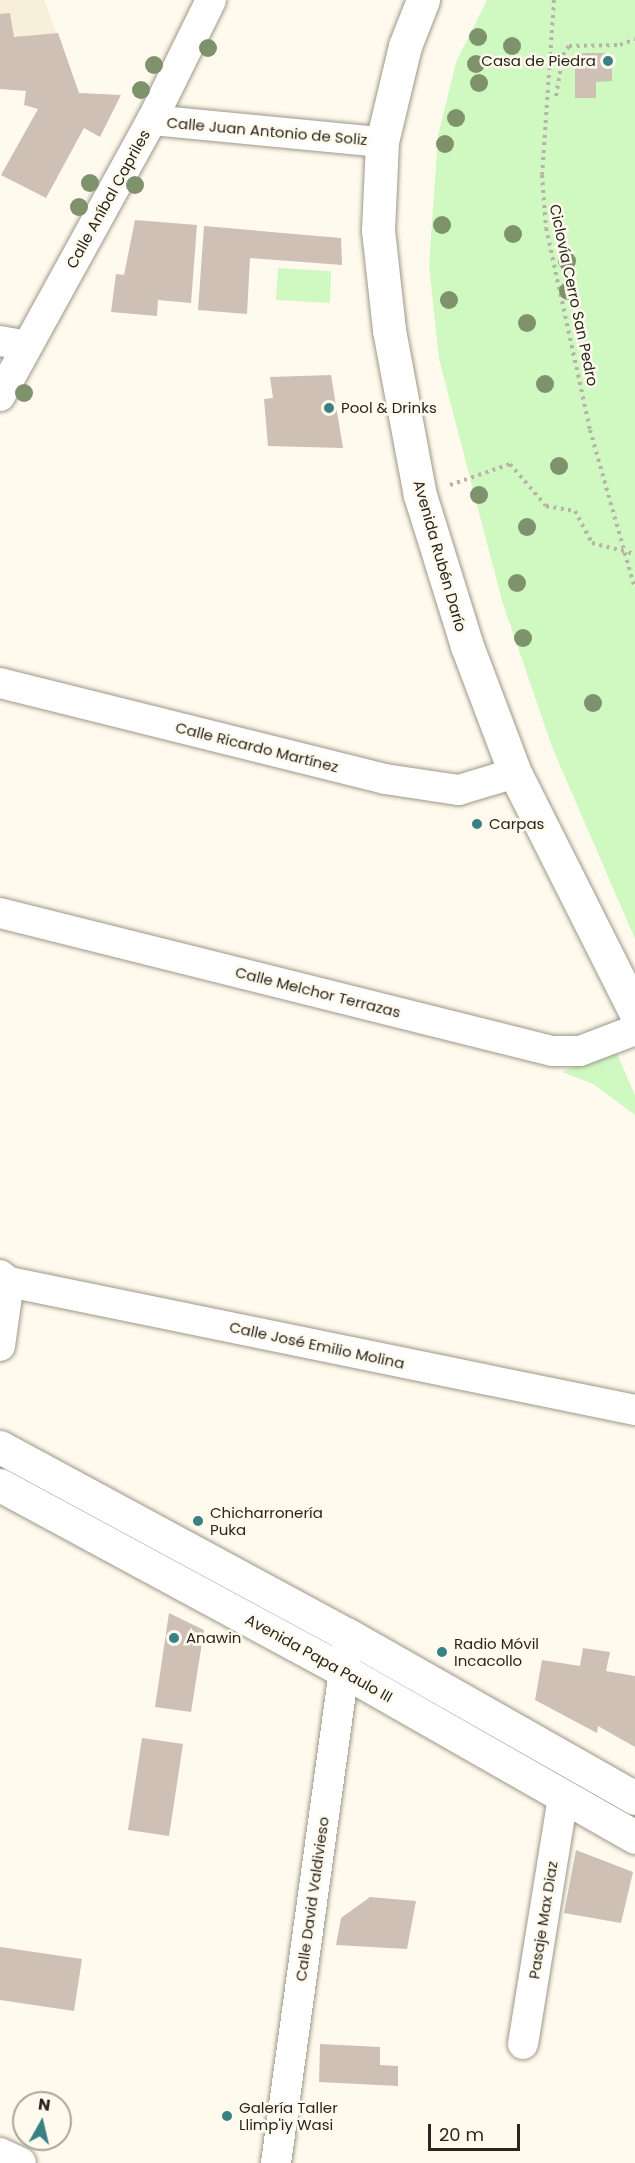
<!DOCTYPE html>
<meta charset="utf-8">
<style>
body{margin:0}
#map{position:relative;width:635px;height:2163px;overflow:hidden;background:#fffaed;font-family:Poppins,sans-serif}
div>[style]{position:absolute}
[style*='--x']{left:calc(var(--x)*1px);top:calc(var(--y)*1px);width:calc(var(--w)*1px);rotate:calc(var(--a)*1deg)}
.built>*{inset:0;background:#f7efd7}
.green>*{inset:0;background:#cff9c0}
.building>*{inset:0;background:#cec0b4}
.path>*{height:4px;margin-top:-2px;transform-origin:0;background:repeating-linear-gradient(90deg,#b7b3a8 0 3px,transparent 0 7.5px)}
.roads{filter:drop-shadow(0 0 2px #9d9889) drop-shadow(0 0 2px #9d9889)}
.minor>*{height:30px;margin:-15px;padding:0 15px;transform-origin:15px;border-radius:15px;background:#fff}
.major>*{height:33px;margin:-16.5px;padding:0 16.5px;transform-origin:16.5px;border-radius:16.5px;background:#fff}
.highway>*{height:33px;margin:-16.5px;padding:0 16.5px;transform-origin:16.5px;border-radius:16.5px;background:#fff}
.trees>*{width:18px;height:18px;margin:-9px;border-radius:50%;background:#7e936b}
.dots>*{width:16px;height:16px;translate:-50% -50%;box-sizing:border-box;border:3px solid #fffaed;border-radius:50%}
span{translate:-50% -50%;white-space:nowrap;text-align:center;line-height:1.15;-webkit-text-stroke:5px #fffaed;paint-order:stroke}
.poi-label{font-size:15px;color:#282620}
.right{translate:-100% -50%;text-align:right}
.left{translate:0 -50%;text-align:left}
.street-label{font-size:15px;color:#282620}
.north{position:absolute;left:12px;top:2091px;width:60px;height:60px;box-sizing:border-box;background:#fffaed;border:2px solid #a9a59b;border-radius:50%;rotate:8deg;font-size:16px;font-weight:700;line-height:24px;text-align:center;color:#282620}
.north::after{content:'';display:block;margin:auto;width:21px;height:27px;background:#388185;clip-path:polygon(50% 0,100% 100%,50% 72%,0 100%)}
.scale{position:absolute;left:428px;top:2124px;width:92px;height:27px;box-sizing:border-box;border:3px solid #282620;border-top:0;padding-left:8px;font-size:18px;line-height:21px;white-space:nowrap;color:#282620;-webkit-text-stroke:4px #fffaed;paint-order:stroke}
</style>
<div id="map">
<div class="built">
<i style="clip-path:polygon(0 0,44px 0,79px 93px,0 89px)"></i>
</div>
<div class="green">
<i style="clip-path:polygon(487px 0,635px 0,635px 939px,552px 747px,502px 601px,439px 359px,429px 266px,438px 136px,456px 62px)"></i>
<i style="clip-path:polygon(278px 268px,331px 271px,330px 303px,276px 300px)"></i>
<i style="clip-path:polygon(615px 1049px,635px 1095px,635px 1115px,593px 1084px,562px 1072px)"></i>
</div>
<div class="building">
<i style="clip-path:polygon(10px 13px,14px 37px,58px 33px,79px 93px,121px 95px,100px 137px,84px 128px,46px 198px,1px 175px,38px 109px,24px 105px,26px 91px,0 89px,0 14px)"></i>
<i style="clip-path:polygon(575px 53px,612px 53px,612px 81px,596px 82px,596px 98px,575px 98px)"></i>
<i style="clip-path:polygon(135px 220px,197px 225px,191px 303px,158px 300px,157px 316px,111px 312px,116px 274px,124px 275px)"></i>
<i style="clip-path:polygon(204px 226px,341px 238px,342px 265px,250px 258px,247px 314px,198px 310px)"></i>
<i style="clip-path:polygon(331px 375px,343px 448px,268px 446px,264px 399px,273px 398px,270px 377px)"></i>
<i style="clip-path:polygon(169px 1613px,204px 1630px,191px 1712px,155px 1707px)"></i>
<i style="clip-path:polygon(583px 1648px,610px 1652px,606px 1671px,635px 1676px,635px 1747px,598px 1726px,597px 1733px,535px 1700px,542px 1660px,580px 1666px)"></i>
<i style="clip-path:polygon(142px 1738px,183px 1744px,169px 1836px,128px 1830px)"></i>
<i style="clip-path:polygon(576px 1850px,633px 1872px,621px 1923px,564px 1913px)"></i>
<i style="clip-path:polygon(370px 1897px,416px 1901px,407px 1949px,336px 1945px,341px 1918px)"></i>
<i style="clip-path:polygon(0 1947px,82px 1959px,74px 2011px,0 2000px)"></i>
<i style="clip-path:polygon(320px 2044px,380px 2047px,380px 2065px,398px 2066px,398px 2086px,319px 2082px)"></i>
</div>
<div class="path">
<i style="--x:554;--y:0;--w:175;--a:93.9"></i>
<i style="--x:542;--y:175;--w:53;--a:85.7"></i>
<i style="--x:546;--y:228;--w:207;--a:77.7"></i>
<i style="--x:590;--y:430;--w:165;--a:74.2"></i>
<i style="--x:556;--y:96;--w:42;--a:-80.3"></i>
<i style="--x:563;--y:55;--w:11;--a:-56"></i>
<i style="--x:569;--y:46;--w:51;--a:-1.1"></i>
<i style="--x:620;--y:45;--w:16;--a:-22"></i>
<i style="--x:450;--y:485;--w:64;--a:-19.3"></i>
<i style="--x:510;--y:464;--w:55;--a:49.4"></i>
<i style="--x:546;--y:506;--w:29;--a:10"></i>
<i style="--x:575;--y:511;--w:36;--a:62"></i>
<i style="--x:592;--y:543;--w:44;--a:14.3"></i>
</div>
<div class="roads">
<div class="minor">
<i style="--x:152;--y:120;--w:231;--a:5.5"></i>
<i style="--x:0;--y:341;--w:27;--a:10"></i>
<i style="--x:0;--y:396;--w:315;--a:-61.2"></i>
<i style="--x:152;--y:120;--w:134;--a:-63.8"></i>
<i style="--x:0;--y:683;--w:397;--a:14"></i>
<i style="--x:385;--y:779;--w:75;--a:8.5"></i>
<i style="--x:459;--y:790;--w:59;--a:-16.9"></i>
<i style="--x:0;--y:913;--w:569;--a:14.04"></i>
<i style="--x:552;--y:1051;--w:28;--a:0"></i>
<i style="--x:580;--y:1051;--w:59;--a:-20.9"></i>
<i style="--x:0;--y:1275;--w:11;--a:38"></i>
<i style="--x:9;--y:1282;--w:639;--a:11.56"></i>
<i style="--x:0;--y:1346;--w:65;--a:-82"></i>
<i style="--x:523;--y:2044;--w:251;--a:-80.8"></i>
<i style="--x:0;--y:2153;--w:23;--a:25"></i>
<i style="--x:276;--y:2163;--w:519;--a:-82.14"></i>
</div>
<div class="major">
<i style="--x:0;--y:1447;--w:396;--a:28.4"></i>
<i style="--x:348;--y:1635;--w:330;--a:29.6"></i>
<i style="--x:0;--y:1485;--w:391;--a:28.4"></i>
<i style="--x:344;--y:1671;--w:335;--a:29.7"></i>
</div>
<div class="highway">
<i style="--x:423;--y:0;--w:49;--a:111.4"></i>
<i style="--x:405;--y:46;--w:99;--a:103.5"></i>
<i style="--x:382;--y:142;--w:88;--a:92.6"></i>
<i style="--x:378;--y:230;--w:101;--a:83.7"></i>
<i style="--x:389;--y:330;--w:168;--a:79.4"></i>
<i style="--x:420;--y:495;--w:158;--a:72.7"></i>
<i style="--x:467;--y:646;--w:136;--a:69.3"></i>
<i style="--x:515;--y:773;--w:267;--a:63.3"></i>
</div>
</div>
<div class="trees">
<i style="left:478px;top:37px"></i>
<i style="left:512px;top:46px"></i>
<i style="left:208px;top:48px"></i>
<i style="left:476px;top:64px"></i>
<i style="left:154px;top:65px"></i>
<i style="left:479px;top:83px"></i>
<i style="left:141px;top:90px"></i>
<i style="left:456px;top:118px"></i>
<i style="left:445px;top:144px"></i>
<i style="left:90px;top:183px"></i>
<i style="left:135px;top:185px"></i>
<i style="left:79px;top:207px"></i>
<i style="left:442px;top:225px"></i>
<i style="left:513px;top:234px"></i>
<i style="left:567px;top:261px"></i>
<i style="left:568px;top:291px"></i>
<i style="left:449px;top:300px"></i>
<i style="left:527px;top:323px"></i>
<i style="left:545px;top:384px"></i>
<i style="left:24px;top:393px"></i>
<i style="left:559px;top:466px"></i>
<i style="left:479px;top:495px"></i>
<i style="left:527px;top:527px"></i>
<i style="left:517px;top:583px"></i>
<i style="left:523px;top:638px"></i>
<i style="left:593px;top:703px"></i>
</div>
<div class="dots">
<i style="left:608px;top:61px;background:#388185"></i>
<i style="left:329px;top:408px;background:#388185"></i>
<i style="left:477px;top:824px;background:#388185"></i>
<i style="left:198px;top:1521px;background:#388185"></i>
<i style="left:174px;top:1638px;background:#388185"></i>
<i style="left:442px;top:1652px;background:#388185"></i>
<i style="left:227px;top:2116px;background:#388185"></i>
</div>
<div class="poi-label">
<span class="right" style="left:596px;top:61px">Casa de Piedra</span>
<span class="left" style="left:341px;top:408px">Pool &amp; Drinks</span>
<span class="left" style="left:489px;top:824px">Carpas</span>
<span class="left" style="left:210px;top:1521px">Chicharronería<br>Puka</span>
<span class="left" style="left:186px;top:1638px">Anawin</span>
<span class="left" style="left:454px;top:1652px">Radio Móvil<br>Incacollo</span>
<span class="left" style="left:239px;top:2116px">Galería Taller<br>Llimp'iy Wasi</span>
</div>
<div class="street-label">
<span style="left:267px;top:131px;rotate:5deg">Calle Juan Antonio de Soliz</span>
<span style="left:108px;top:199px;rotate:-61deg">Calle Aníbal Capriles</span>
<span style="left:574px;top:295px;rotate:78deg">Ciclovía Cerro San Pedro</span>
<span style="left:440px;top:556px;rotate:74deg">Avenida Rubén Darío</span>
<span style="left:257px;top:747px;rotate:14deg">Calle Ricardo Martínez</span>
<span style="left:318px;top:992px;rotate:14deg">Calle Melchor Terrazas</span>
<span style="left:317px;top:1345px;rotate:12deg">Calle José Emilio Molina</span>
<span style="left:319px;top:1658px;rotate:29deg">Avenida Papa Paulo III</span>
<span style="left:312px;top:1899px;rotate:-82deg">Calle David Valdivieso</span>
<span style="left:543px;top:1920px;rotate:-81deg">Pasaje Max Diaz</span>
</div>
<div class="north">N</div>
<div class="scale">20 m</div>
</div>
